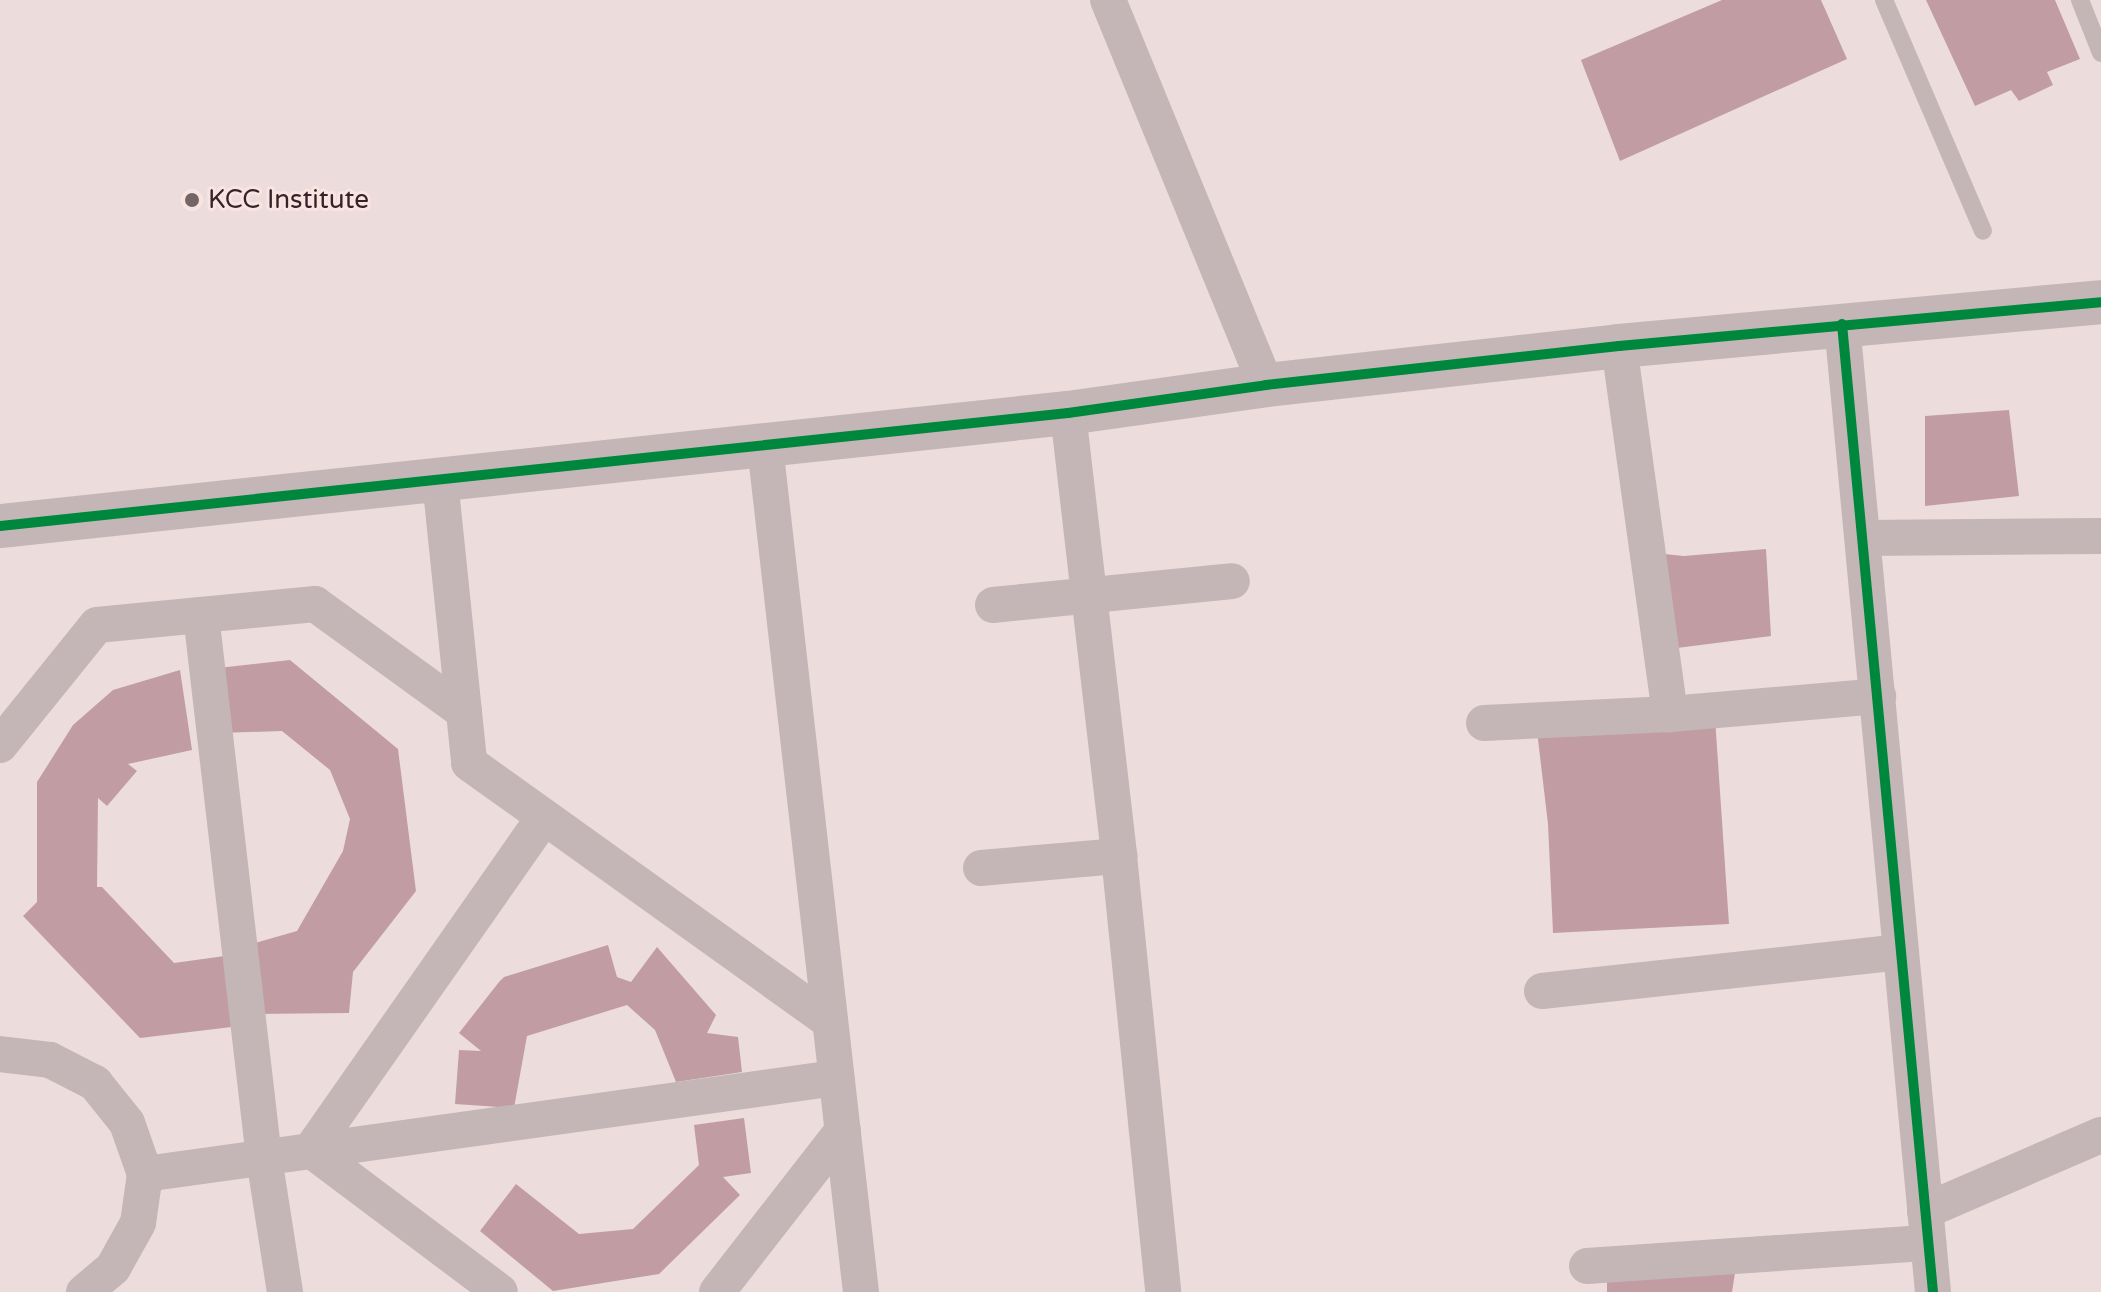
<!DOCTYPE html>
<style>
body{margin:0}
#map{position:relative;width:2101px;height:1292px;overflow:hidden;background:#ecdddc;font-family:"Varela Round",sans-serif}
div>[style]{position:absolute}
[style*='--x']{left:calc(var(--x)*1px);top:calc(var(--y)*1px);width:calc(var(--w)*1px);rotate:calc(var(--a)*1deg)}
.building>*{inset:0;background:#c19da3}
.service>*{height:18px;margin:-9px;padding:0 9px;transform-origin:9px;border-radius:9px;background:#c4b6b6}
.minor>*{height:36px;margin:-18px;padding:0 18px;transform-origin:18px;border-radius:18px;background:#c4b6b6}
.tertiary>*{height:44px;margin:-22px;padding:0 22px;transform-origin:22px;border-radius:22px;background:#c4b6b6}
.cycleway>*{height:10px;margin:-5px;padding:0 5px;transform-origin:5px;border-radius:5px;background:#00873e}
.dots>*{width:22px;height:22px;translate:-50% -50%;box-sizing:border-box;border:4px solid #fae4e2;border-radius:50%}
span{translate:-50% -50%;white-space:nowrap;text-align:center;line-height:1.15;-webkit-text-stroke:6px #fae4e2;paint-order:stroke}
.poi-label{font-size:26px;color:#342427}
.left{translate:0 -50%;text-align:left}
</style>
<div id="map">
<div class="building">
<i style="clip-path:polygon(1722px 0,1821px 0,1847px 59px,1620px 161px,1581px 60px)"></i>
<i style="clip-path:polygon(1926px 0,2055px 0,2080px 59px,2047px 72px,2053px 85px,2019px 101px,2011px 90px,1975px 106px)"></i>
<i style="clip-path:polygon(2009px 410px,2019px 496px,1925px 506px,1925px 416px)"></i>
<i style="clip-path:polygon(1766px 549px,1771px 636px,1677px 648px,1664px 554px,1684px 556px)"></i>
<i style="clip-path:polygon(290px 660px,398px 749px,416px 891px,353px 972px,349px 1013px,255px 1014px,255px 943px,297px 931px,343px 851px,350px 819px,330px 770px,282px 731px,220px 733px,218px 668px)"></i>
<i style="clip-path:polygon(180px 670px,192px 750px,128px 764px,137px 771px,107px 806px,98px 798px,97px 887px,102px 887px,174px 963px,232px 955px,240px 1026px,140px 1038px,23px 916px,37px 902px,37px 782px,73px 725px,113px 690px)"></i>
<i style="clip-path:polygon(1715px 718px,1729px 924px,1553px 933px,1548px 824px,1537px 731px)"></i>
<i style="clip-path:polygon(608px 945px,617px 977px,631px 982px,657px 947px,716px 1015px,707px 1033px,738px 1037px,742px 1072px,676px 1082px,655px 1030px,627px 1005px,527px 1036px,514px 1108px,455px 1104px,459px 1050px,481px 1051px,459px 1033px,499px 982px,504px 977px)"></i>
<i style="clip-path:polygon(744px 1118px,751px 1173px,723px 1177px,740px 1195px,659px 1274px,553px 1291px,480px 1231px,516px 1184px,579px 1234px,633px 1229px,699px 1165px,694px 1125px)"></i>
<i style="clip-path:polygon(1607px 1271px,1735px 1273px,1732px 1292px,1607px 1292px)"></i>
</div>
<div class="service">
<i style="--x:1884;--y:0;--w:251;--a:66.8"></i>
<i style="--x:2080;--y:0;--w:57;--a:68.4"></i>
</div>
<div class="minor">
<i style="--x:1108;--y:0;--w:416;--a:67.7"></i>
<i style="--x:1842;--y:324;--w:972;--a:84.63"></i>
<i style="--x:1619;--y:346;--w:372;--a:82.1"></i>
<i style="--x:1068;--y:413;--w:446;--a:83.4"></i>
<i style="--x:1119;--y:856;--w:438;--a:84.2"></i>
<i style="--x:765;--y:446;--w:851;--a:83.53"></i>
<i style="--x:440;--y:480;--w:284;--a:84.1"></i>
<i style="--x:469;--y:763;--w:444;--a:35.6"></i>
<i style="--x:1863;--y:538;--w:238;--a:-0.5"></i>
<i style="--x:993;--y:605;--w:240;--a:-5.7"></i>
<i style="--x:201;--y:615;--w:547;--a:83.38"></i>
<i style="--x:264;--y:1158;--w:136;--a:81.1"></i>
<i style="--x:1484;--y:723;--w:186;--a:-2.8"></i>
<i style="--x:1670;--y:714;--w:209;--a:-4.9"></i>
<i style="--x:0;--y:745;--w:154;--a:-51.1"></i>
<i style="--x:97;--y:625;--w:219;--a:-5.5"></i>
<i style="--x:315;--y:604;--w:184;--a:35.9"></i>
<i style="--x:981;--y:868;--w:139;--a:-5"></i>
<i style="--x:1542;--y:991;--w:361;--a:-6.2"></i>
<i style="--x:0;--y:1054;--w:50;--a:6.8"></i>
<i style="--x:50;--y:1060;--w:51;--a:27.1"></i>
<i style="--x:95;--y:1083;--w:51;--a:51.3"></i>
<i style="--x:127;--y:1123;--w:54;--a:70.6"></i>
<i style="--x:145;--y:1174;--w:49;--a:98.1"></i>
<i style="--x:138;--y:1223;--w:51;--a:119.1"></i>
<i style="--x:113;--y:1268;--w:38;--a:140"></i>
<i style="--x:311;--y:1150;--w:406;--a:-55"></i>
<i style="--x:311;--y:1150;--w:236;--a:36.9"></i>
<i style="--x:145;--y:1174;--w:698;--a:-7.91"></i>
<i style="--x:1925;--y:1211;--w:192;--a:-23.4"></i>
<i style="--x:1587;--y:1266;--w:342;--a:-3.9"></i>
<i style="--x:717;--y:1292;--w:205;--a:-52.1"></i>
</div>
<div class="tertiary">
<i style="--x:0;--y:526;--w:1074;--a:-6.04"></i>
<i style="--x:1068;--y:413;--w:200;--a:-8"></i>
<i style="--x:1266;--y:385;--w:355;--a:-6.3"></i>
<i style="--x:1619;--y:346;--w:484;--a:-5.2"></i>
</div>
<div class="cycleway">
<i style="--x:1842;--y:324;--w:972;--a:84.63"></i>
<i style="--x:0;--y:526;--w:1074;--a:-6.04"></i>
<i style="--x:1068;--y:413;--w:200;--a:-8"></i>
<i style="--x:1266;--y:385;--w:355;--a:-6.3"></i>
<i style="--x:1619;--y:346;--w:484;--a:-5.2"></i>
</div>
<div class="dots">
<i style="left:192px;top:200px;background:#746566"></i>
</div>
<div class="poi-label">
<span class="left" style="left:208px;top:200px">KCC Institute</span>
</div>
</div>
